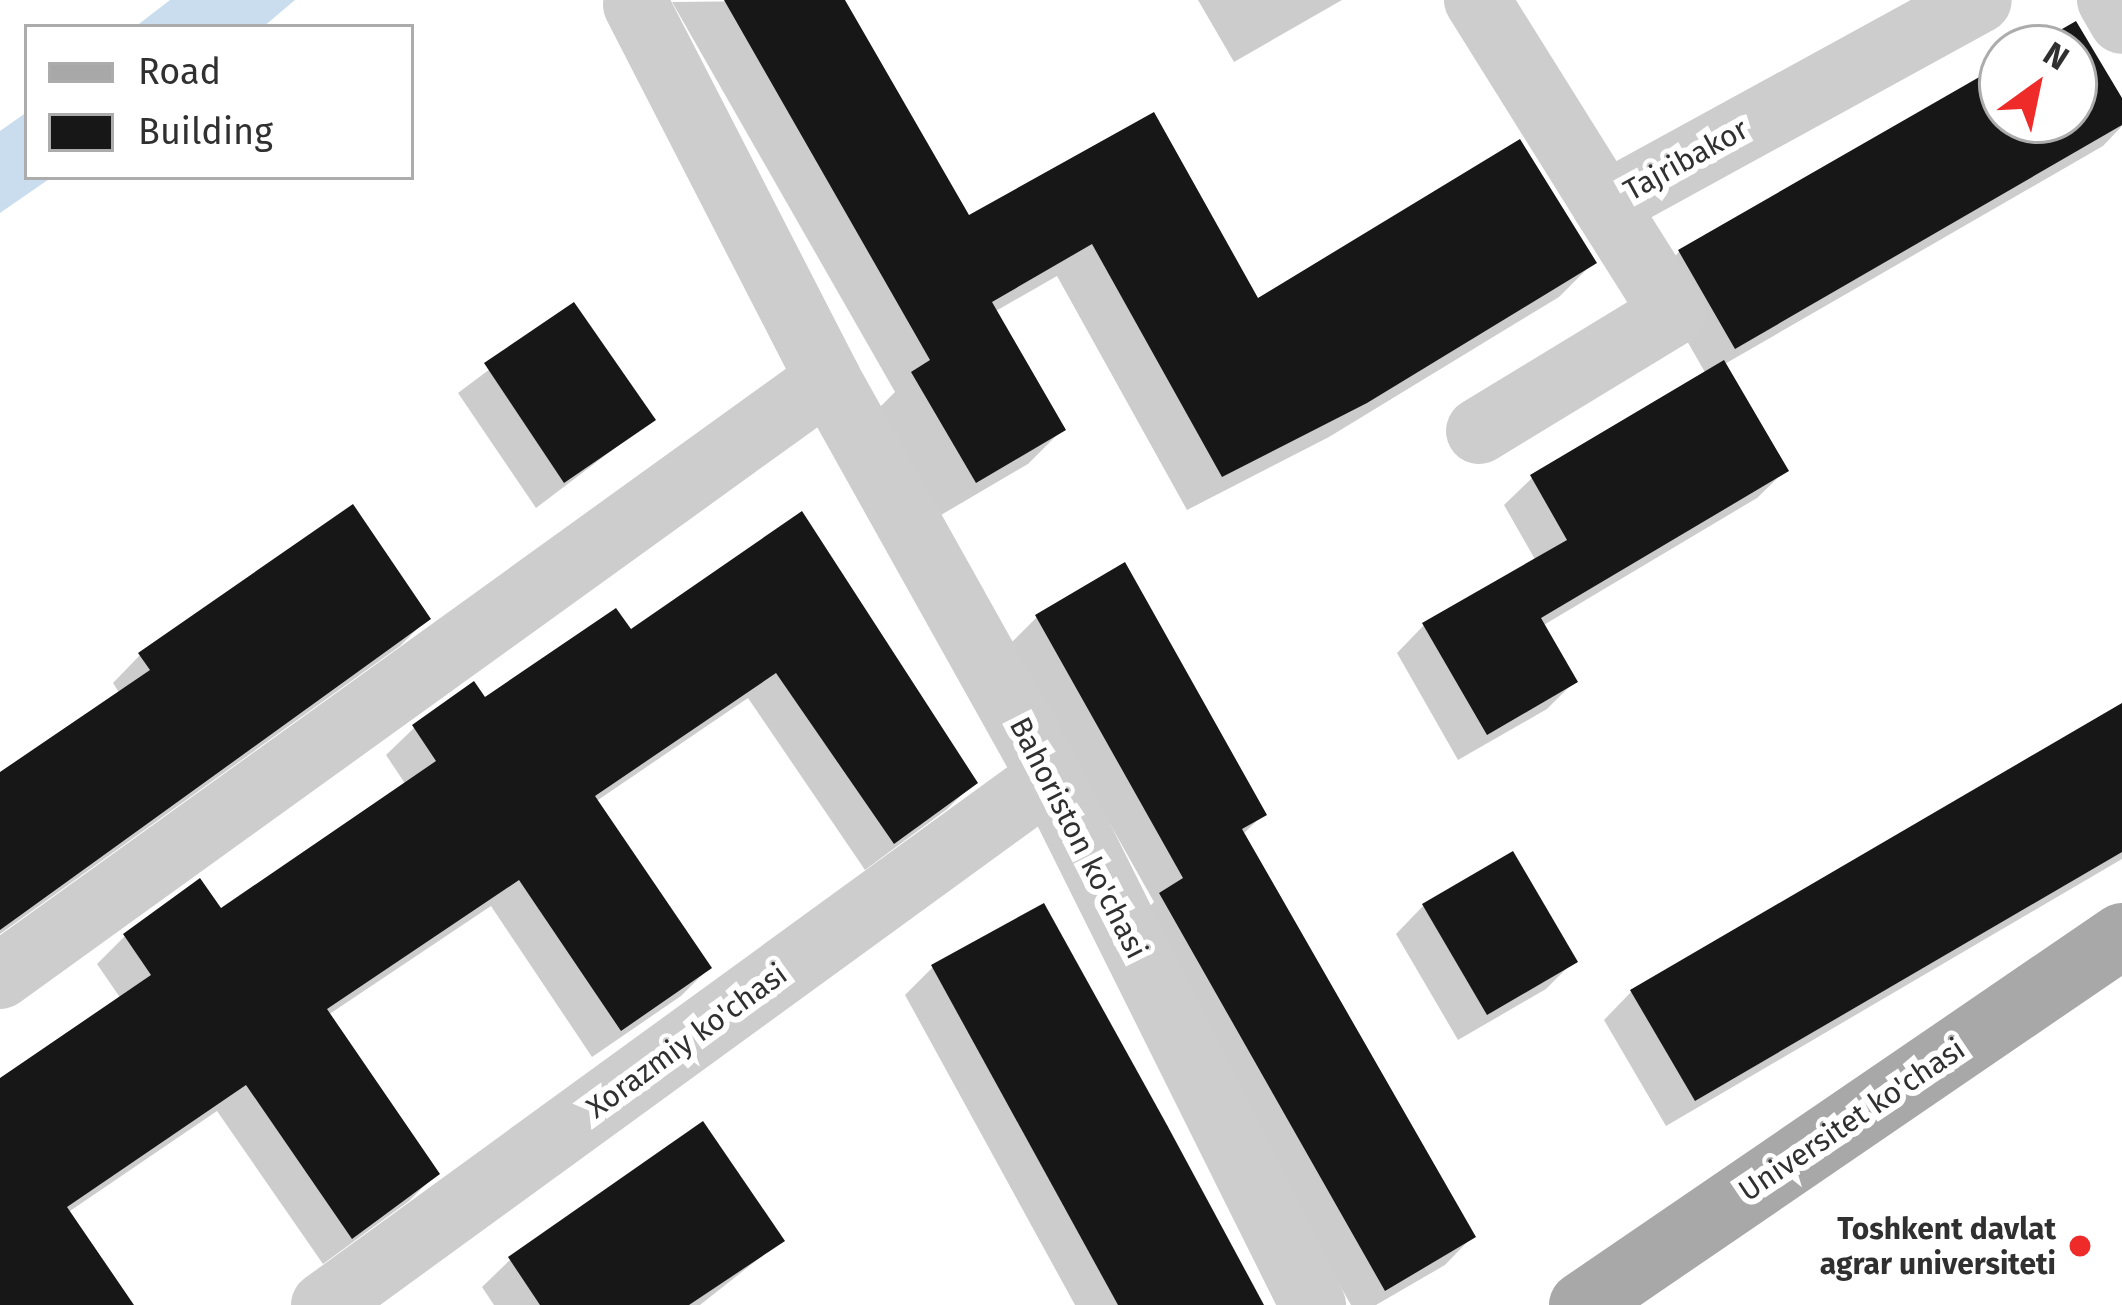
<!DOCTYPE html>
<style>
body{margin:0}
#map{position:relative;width:2122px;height:1305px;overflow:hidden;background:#fff;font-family:"Fira Sans",sans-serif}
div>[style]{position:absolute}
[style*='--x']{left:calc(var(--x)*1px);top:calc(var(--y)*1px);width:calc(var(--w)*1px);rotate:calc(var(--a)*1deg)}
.water>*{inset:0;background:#c9ddee}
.shadow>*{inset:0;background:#0003}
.building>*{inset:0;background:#171717}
.minor>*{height:66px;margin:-33px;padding:0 33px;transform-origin:33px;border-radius:33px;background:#cdcdcd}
.major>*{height:66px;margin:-33px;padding:0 33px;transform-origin:33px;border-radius:33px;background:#a8a8a8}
.dots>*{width:33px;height:33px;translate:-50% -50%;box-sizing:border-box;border:6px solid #fff;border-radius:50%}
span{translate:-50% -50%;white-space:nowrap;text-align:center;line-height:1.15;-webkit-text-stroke:12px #fff;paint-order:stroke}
.street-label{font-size:30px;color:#303030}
.poi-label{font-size:30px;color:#303030;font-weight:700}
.right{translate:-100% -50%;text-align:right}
.legend{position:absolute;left:24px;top:24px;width:390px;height:156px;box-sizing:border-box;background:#fff;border:3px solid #acacac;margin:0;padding:15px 21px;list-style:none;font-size:36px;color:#303030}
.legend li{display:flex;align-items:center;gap:24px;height:60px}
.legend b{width:60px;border:3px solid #acacac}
.north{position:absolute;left:1978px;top:24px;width:120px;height:120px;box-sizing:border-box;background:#fff;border:3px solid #acacac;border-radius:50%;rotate:33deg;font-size:33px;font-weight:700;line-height:48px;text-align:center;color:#303030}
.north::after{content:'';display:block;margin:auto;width:42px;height:54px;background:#ef2b2a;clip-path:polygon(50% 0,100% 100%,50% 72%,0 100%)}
</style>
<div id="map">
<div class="water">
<i style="clip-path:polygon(170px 0,295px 0,263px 27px,135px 27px)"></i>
<i style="clip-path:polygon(27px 112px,27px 177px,52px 177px,0 213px,0 131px)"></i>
</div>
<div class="shadow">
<i style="clip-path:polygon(842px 0,968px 219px,1153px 116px,1257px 302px,1593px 263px,1559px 297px,1329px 437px,1187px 510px,1057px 276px,994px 312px,1062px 430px,1028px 464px,941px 515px,878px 409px,895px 392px,672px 2px)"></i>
<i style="clip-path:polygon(1198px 0,1342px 0,1234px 62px)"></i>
<i style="clip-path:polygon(2075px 24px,2122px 104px,2122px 126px,2103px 146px,1723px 365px,1785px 471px,1757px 498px,1542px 626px,1575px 681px,1547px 709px,1458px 760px,1397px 653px,1424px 625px,1536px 561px,1504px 505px,1532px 478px,1706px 374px,1652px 280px,1679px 252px,2002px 66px,2002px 120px,2074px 120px,2074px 48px,2033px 48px)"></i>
<i style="clip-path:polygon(574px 306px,652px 420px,536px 508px,458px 393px)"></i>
<i style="clip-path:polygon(802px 516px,974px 783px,946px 810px,865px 870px,748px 698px,595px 802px,709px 968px,681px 996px,592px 1057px,491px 906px,328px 1015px,436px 1174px,409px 1201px,323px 1264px,217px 1111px,67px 1213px,131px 1305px,0 1305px,0 1082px,121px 999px,97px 964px,125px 936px,220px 912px,406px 785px,386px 755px,414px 728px,630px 633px)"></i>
<i style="clip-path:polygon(1037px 617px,1264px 814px,1242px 835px,1472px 1237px,1445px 1265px,1376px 1305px,1351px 1305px,1133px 923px,1154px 902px,1009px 645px)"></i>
<i style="clip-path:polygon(428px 618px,400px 646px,0 934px,0 778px,120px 694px,113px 683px,140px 655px)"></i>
<i style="clip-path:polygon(2122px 704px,2122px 859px,1666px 1126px,1604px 1020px,1631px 992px)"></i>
<i style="clip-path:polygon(1423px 906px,1574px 961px,1546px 989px,1458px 1040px,1396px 934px)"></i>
<i style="clip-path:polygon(933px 967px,1260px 1305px,1075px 1305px,905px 995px)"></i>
<i style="clip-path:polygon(781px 1241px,700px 1305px,494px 1305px,482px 1287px,510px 1260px)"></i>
</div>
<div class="building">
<i style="clip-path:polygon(724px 0,845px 0,969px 215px,1154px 112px,1258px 298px,1520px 139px,1597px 263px,1367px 403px,1222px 477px,1092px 244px,992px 302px,1066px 430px,976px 483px,911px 372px,930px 360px)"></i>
<i style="clip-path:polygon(2076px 21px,2122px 98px,2122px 125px,1735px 349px,1678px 250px,2002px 64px,2002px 120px,2074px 120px,2074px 48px,2029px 48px)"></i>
<i style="clip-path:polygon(574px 302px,656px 420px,564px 483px,484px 363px)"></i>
<i style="clip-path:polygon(1724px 360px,1789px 471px,1541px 618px,1578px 682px,1487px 735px,1422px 623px,1567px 540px,1530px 475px)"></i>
<i style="clip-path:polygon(353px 504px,431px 619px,0 930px,0 772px,150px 670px,138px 653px)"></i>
<i style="clip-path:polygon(802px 511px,978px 783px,894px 844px,776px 673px,595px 796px,712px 968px,621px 1031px,519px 880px,327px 1009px,440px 1174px,352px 1239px,246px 1085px,67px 1207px,134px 1305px,0 1305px,0 1078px,151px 975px,123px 934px,200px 878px,221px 908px,436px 761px,412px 725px,474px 681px,485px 697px,616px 608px,631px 629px)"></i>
<i style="clip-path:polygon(1125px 562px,1267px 815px,1242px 829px,1476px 1237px,1385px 1291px,1159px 893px,1183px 878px,1035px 615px)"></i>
<i style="clip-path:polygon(2122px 703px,2122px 852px,1695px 1101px,1630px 990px)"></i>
<i style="clip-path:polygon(1513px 851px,1578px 962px,1487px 1015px,1422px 904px)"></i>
<i style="clip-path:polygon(1044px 903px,1167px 1125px,1264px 1305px,1118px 1305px,931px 965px)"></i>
<i style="clip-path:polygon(703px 1121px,785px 1241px,689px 1305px,540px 1305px,508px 1257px)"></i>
</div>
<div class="minor">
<i style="--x:1477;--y:0;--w:242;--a:58"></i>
<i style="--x:1605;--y:205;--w:426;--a:-28.7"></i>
<i style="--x:2110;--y:0;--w:24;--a:60"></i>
<i style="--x:636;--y:5;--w:420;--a:62.8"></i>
<i style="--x:828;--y:379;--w:456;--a:60.8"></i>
<i style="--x:1050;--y:777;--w:590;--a:63.52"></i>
<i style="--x:1479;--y:431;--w:227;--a:-31.3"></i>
<i style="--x:1673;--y:313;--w:128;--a:-122.2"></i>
<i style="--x:0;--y:976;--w:1021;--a:-35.79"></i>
<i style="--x:324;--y:1305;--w:898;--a:-36.03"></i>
</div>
<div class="major">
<i style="--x:1582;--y:1305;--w:654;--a:-34.35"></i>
</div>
<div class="dots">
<i style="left:2080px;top:1246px;background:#ef2b2a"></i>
</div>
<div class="street-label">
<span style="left:1686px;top:160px;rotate:-29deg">Tajribakor</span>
<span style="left:1078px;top:838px;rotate:63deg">Bahoriston ko'chasi</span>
<span style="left:687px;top:1041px;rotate:-36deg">Xorazmiy ko'chasi</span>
<span style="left:1852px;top:1120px;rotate:-34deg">Universitet ko'chasi</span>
</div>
<div class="poi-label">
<span class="right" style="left:2056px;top:1246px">Toshkent davlat<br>agrar universiteti</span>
</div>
<ul class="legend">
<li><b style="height:15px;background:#a8a8a8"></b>Road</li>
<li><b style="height:33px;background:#171717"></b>Building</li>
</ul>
<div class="north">N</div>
</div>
